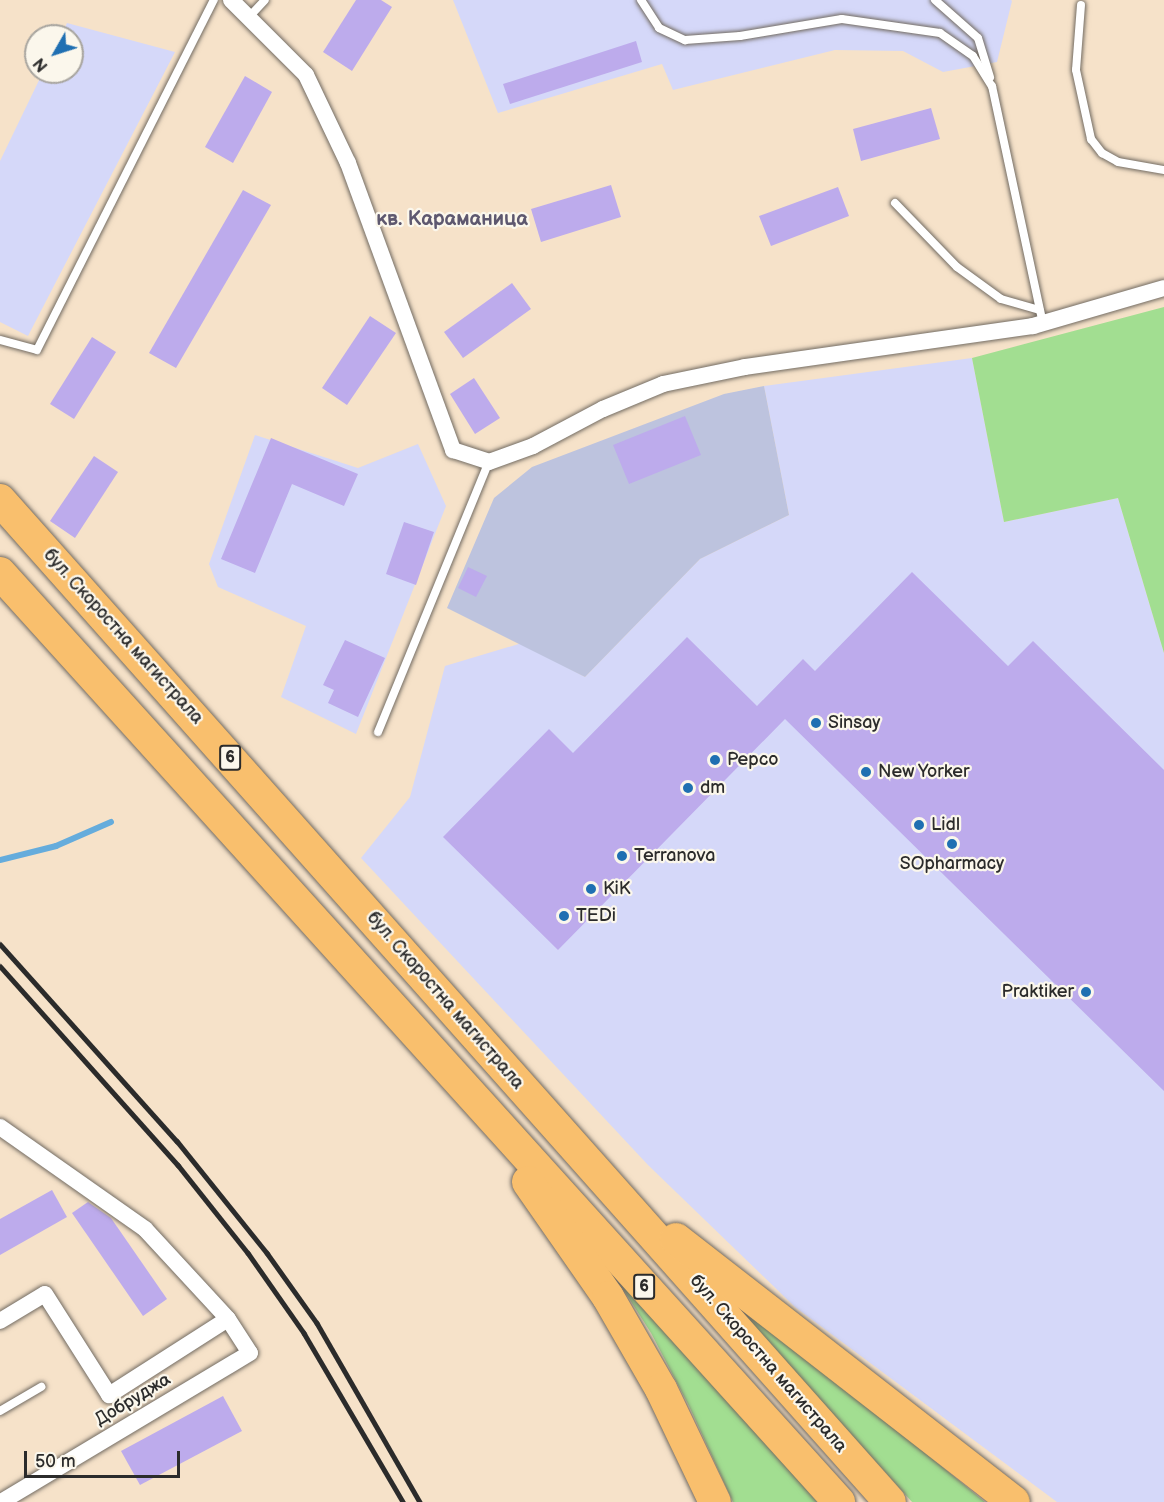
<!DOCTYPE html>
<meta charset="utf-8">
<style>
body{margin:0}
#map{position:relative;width:1164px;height:1502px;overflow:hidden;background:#f6e2c9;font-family:"Balsamiq Sans",sans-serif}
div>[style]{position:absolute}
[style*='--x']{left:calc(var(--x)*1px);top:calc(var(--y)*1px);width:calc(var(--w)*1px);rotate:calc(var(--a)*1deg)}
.built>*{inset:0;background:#d5d8f9}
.industrial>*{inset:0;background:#bdc3de}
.green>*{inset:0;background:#a2de91}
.stream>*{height:6px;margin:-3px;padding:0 3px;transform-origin:3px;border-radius:3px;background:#65acdc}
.building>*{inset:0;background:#bdabec}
.roads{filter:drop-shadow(0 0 2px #726b62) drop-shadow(0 0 2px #726b62)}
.lane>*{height:8px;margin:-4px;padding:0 4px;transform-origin:4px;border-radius:4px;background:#fff}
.street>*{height:16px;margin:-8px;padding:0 8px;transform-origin:8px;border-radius:8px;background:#fff}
.highway>*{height:32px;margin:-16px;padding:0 16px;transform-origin:16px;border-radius:16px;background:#f9bf6d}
.rail>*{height:4.5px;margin:-2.25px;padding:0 2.25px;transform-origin:2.25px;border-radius:2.25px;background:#2b2b2b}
.dots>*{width:16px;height:16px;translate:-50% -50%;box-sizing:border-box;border:3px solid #fbf7ec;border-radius:50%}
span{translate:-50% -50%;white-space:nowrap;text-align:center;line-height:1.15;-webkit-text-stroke:4.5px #fbf7ec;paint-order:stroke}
.shield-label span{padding:2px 4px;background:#fbf7ec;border:2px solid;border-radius:4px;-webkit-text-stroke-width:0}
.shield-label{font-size:16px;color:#2b2b2b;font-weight:700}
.street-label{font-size:18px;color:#2b2b2b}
.poi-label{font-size:18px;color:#2b2b2b}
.left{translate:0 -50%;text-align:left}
.right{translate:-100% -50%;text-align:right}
.neighbourhood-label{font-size:20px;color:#5e586f;font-weight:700}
.north{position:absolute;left:24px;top:24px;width:60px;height:60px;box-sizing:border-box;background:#fbf7ec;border:2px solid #a8a59f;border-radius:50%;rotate:231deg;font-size:16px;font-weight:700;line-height:24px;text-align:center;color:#2b2b2b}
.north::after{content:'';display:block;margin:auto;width:21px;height:27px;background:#1f6fb2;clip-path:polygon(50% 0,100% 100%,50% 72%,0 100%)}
.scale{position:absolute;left:24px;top:1451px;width:156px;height:27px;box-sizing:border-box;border:3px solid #2b2b2b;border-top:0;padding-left:8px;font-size:18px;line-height:21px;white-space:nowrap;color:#2b2b2b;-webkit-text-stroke:4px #fbf7ec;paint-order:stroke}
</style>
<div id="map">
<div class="built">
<i style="clip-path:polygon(453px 0,1011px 0,1012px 1px,997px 62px,943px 72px,903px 51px,835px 50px,673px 90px,662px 64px,498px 113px)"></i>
<i style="clip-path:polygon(67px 23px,175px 52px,28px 336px,0 322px,0 161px,43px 72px,72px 72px,72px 36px,61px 36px)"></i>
<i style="clip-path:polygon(972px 358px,1004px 522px,1118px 498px,1164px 653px,1164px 1502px,1057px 1502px,795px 1307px,648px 1165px,361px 858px,410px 797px,445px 666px,522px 643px,585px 677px,700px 559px,789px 515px,764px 386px)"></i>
<i style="clip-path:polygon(255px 435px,358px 468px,418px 444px,446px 506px,356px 734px,281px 697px,306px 626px,218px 587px,209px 564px)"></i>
</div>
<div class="industrial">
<i style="clip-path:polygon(764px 386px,789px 515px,700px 559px,585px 677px,447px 608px,494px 498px,532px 467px,724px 394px)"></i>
</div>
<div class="green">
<i style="clip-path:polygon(1164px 307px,1164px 653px,1118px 498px,1004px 522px,972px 358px)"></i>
<i style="clip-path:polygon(608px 1257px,817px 1502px,733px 1502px,689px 1406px,651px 1333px,606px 1262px)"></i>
<i style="clip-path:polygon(706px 1273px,985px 1502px,912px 1502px)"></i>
</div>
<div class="stream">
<i style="--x:0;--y:860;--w:58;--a:-14"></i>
<i style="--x:56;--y:846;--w:60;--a:-23.6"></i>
</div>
<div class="building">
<i style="clip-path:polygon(356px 0,381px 0,392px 7px,352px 71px,323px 52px)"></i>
<i style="clip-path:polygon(636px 41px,642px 62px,510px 104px,503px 84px)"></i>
<i style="clip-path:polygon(245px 76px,272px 92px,233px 163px,205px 147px)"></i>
<i style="clip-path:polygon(931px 108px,940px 139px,861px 161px,853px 129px)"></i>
<i style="clip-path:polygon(611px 185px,621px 217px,541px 242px,531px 209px)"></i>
<i style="clip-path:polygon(838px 187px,849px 216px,771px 246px,759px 216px)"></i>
<i style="clip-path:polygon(243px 190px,271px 205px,176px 368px,149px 353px)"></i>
<i style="clip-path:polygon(512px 283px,531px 309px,463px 358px,444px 332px)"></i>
<i style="clip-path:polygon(370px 316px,396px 333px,347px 405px,322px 388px)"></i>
<i style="clip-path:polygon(92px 337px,116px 352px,74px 419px,50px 404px)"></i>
<i style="clip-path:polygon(474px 378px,500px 418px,475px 434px,450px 394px)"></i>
<i style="clip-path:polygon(685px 416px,701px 455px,629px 484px,613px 445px)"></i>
<i style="clip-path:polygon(271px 438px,358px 474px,344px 506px,292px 484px,255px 573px,221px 559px)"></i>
<i style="clip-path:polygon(94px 456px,118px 472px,75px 538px,50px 521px)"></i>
<i style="clip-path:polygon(404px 522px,434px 532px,416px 585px,386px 574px)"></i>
<i style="clip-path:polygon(468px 567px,487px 576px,476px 597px,458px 588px)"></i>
<i style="clip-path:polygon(912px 572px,1008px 666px,1033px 641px,1164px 770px,1164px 1091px,785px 719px,558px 950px,443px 837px,549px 729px,573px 753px,687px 637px,757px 706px,803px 659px,815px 671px)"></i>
<i style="clip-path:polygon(345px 640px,385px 658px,358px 717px,328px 703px,334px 690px,323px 685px)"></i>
<i style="clip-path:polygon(52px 1190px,67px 1217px,0 1255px,0 1219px)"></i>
<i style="clip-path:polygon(88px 1202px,111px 1218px,167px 1299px,143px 1316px,72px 1213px)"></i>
<i style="clip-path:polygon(223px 1396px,242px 1431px,140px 1485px,121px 1451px)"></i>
</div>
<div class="roads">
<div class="lane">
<i style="--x:641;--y:0;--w:33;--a:57"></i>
<i style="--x:659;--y:28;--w:29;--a:25"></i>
<i style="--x:685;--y:40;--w:55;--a:-4.2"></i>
<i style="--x:740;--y:36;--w:103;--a:-9.5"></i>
<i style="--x:842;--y:19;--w:99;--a:8.1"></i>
<i style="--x:940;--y:33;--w:40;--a:34.9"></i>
<i style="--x:973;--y:56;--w:36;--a:58"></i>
<i style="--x:992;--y:86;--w:243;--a:77.9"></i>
<i style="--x:935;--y:0;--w:57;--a:41.5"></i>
<i style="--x:978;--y:38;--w:41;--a:72.9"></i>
<i style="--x:1081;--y:5;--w:65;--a:94.4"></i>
<i style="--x:1076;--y:70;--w:71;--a:77.7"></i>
<i style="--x:1091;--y:139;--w:18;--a:52"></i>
<i style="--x:1102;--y:153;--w:18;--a:29"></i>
<i style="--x:1118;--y:162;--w:47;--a:9.9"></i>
<i style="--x:249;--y:17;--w:23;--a:-47"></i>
<i style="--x:895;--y:203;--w:89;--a:45.9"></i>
<i style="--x:957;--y:267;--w:54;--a:36"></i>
<i style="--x:1001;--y:299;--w:40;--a:16"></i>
<i style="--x:0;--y:340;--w:38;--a:15"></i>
<i style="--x:37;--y:350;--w:392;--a:-63.2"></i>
<i style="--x:378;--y:732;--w:292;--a:-67.7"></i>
<i style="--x:0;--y:1411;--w:48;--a:-30.3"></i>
</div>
<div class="street">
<i style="--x:231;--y:0;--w:106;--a:45"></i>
<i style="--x:306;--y:75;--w:98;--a:64.5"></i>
<i style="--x:348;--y:163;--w:306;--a:69.9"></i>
<i style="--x:453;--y:450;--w:38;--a:18"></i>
<i style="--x:489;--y:462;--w:47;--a:-20"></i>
<i style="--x:533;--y:446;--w:79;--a:-27.9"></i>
<i style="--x:603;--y:409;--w:65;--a:-22.6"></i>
<i style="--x:663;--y:384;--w:84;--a:-11.7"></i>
<i style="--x:745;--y:367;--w:291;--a:-8.1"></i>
<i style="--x:1033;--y:326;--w:136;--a:-16.2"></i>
<i style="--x:0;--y:1127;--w:177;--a:35.1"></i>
<i style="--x:145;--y:1229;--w:122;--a:47.3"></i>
<i style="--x:228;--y:1319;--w:40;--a:57.1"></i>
<i style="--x:250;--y:1353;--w:290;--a:149.1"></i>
<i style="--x:0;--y:1321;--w:52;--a:-31"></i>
<i style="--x:45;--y:1294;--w:120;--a:57.6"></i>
<i style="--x:109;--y:1395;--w:141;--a:-32.6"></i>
</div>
<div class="highway">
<i style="--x:0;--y:500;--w:1340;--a:48.39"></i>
<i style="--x:0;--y:573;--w:1252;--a:47.91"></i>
<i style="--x:528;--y:1182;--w:140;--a:55.2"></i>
<i style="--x:608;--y:1297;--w:106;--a:60.1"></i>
<i style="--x:661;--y:1389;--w:125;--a:64.5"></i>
<i style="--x:676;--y:1239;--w:428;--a:37.9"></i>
</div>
</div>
<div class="rail">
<i style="--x:0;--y:944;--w:265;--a:48.1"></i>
<i style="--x:177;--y:1141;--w:144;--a:51.2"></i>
<i style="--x:267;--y:1253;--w:86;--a:54.5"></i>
<i style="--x:317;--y:1323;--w:207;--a:60.1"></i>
<i style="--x:0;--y:966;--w:267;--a:48.2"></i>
<i style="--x:178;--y:1165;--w:112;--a:51.5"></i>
<i style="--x:248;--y:1253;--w:98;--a:55"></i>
<i style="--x:304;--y:1333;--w:196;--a:59.6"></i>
</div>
<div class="dots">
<i style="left:816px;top:723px;background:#1f6fb2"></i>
<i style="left:715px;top:760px;background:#1f6fb2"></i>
<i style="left:866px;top:772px;background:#1f6fb2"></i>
<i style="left:688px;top:788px;background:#1f6fb2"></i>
<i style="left:919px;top:825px;background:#1f6fb2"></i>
<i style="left:952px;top:844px;background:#1f6fb2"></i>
<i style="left:622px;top:856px;background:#1f6fb2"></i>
<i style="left:591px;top:889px;background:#1f6fb2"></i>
<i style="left:564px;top:916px;background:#1f6fb2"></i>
<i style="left:1086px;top:992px;background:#1f6fb2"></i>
</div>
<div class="shield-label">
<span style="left:230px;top:758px">6</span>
<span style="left:644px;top:1287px">6</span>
</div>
<div class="street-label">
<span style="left:123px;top:637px;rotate:48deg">бул. Скоростна магистрала</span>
<span style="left:445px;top:1001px;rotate:49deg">бул. Скоростна магистрала</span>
<span style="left:768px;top:1364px;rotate:49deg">бул. Скоростна магистрала</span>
<span style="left:133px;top:1400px;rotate:-31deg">Добруджа</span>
</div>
<div class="poi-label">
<span class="left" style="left:828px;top:723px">Sinsay</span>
<span class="left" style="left:727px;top:760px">Pepco</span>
<span class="left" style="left:878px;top:772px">New Yorker</span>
<span class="left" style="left:700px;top:788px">dm</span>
<span class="left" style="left:931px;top:825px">Lidl</span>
<span class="left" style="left:634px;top:856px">Terranova</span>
<span style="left:952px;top:864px">SOpharmacy</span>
<span class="left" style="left:603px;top:889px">KiK</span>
<span class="left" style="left:576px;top:916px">TEDi</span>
<span class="right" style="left:1074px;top:992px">Praktiker</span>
</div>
<div class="neighbourhood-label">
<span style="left:452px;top:219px">кв. Караманица</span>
</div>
<div class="north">N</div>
<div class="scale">50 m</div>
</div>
